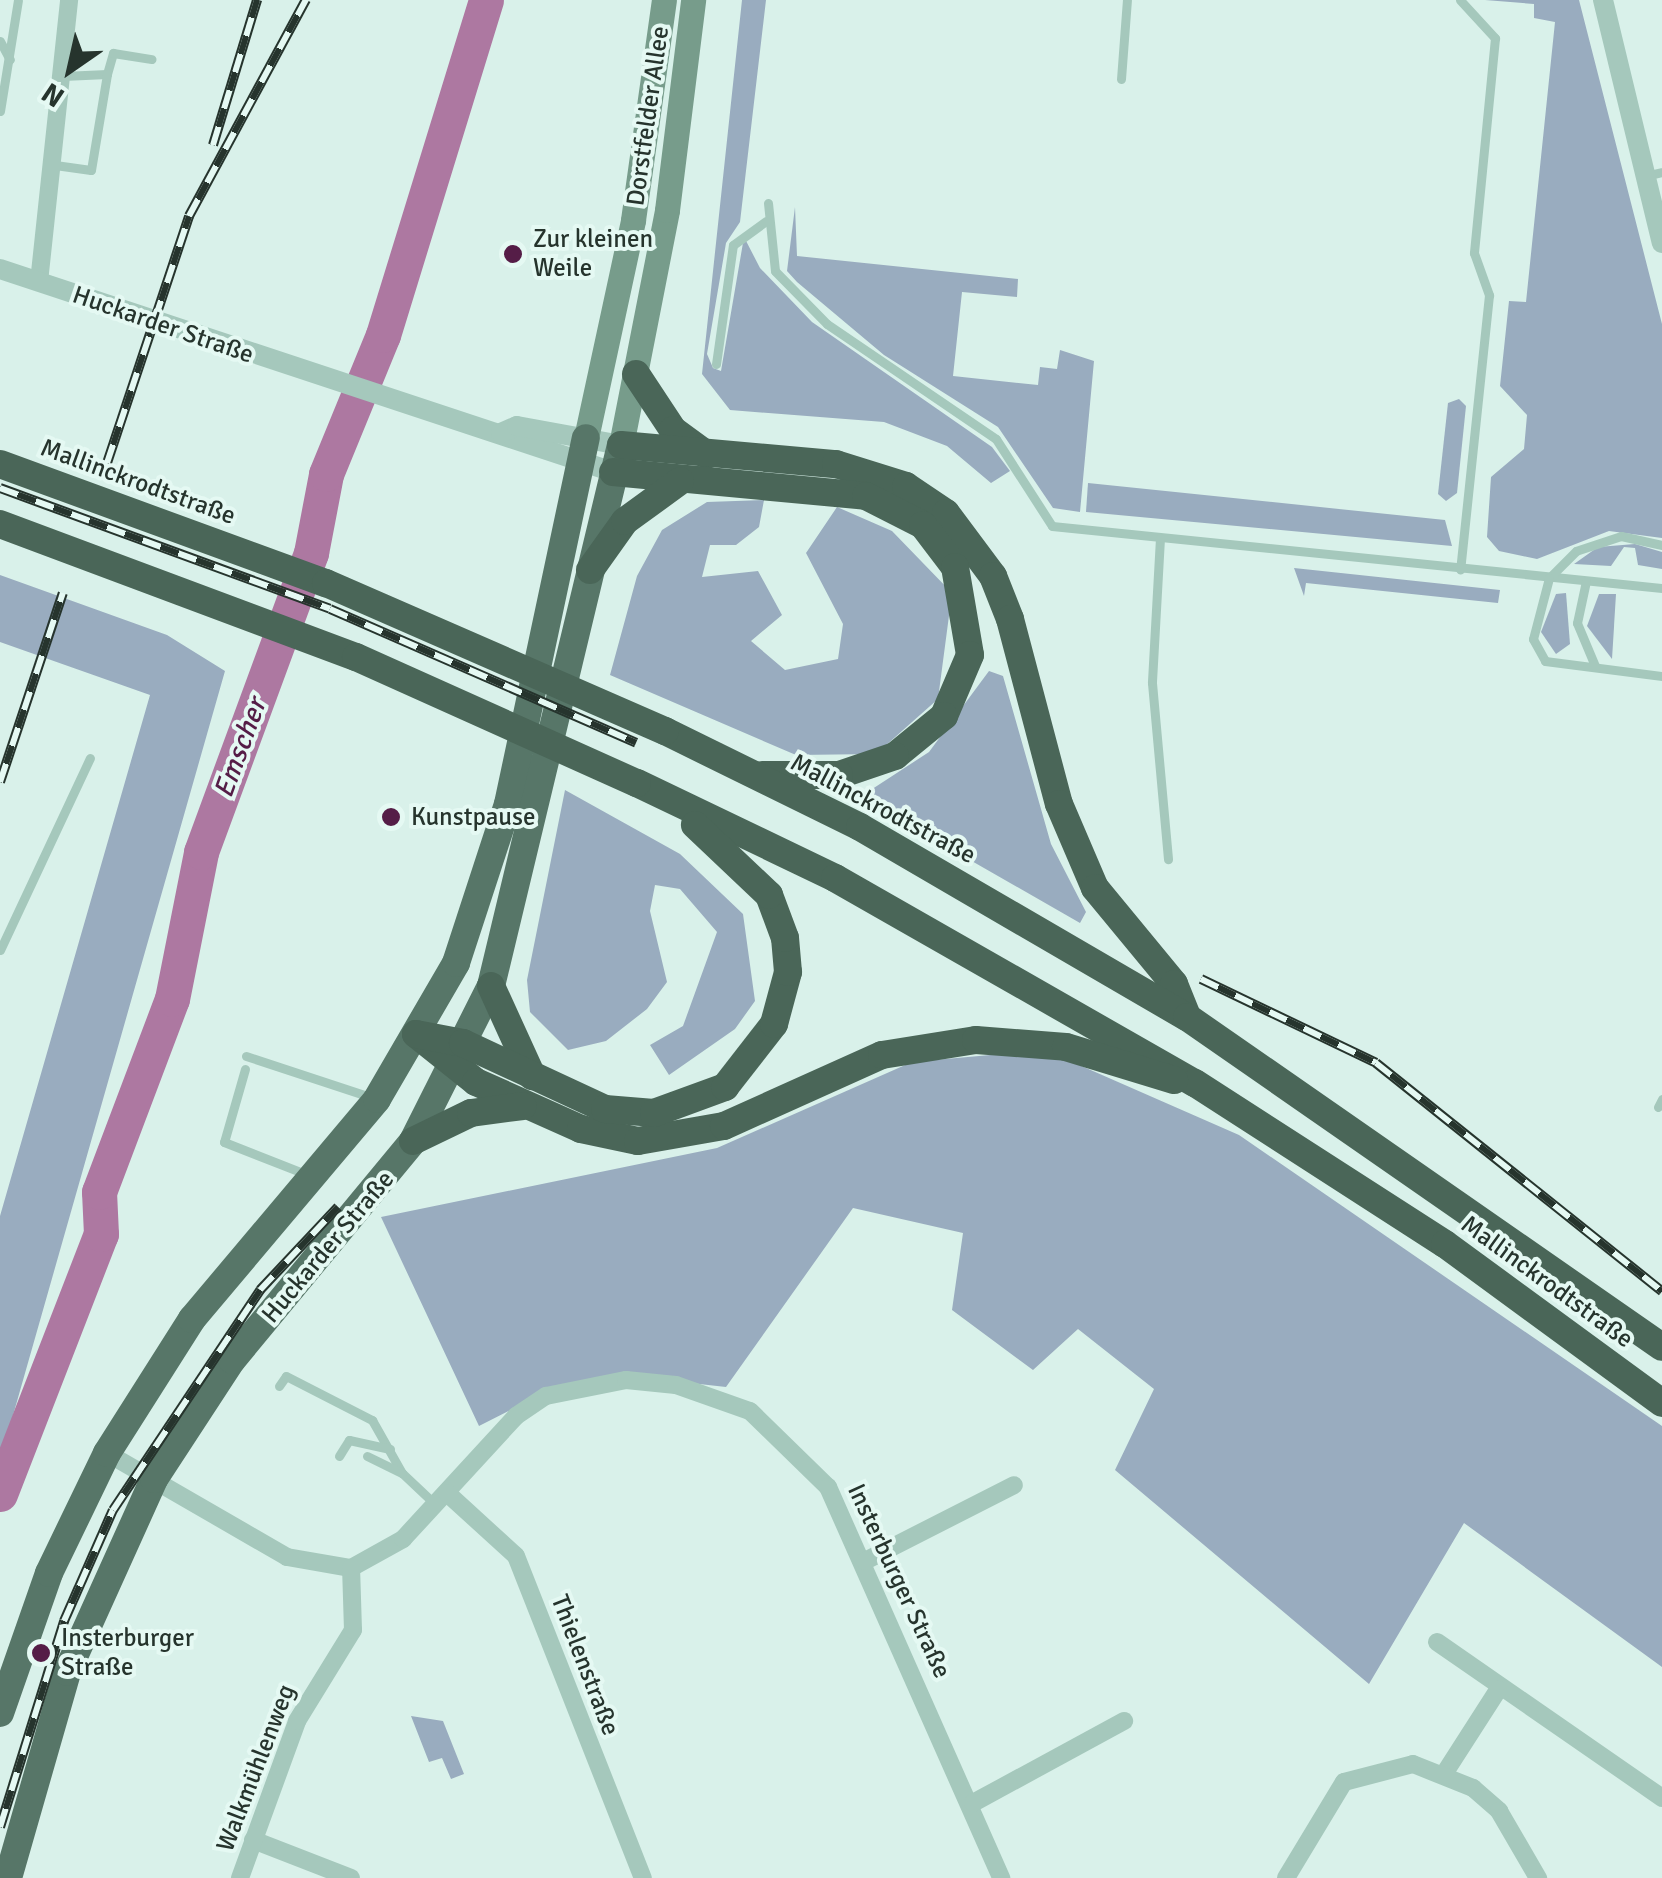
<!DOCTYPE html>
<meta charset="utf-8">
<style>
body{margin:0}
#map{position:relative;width:1662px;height:1878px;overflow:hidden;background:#d9f1ea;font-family:Signika,sans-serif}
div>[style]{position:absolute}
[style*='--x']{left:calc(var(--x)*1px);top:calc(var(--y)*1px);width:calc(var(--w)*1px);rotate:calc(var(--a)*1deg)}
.green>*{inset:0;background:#99acbf}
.river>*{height:35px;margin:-17.5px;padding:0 17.5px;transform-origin:17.5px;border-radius:17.5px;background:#ad78a1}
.service>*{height:9px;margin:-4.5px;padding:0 4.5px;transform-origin:4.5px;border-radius:4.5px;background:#a5c8bc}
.minor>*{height:18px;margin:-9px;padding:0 9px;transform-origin:9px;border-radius:9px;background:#a5c8bc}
.tertiary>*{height:20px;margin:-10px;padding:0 10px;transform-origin:10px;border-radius:10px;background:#a5c8bc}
.secondary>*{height:25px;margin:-12.5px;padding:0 12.5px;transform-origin:12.5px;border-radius:12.5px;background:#779c8b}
.primary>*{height:28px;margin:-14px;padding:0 14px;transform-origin:14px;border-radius:14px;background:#577668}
.trunk>*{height:28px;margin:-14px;padding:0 14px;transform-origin:14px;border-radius:14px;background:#4a6658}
.rail>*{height:10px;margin-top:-5px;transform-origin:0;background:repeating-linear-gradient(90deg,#e5f9f3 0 19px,#26342d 0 38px);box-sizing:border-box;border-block:2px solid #26342d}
.trunk-bridge>*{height:28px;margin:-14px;padding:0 14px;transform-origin:14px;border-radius:14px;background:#4a6658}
.dots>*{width:28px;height:28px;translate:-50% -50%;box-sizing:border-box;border:5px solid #e5f9f3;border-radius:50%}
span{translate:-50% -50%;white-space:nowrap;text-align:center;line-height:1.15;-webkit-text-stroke:8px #e5f9f3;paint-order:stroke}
.street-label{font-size:25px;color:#26342d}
.poi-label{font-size:25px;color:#26342d}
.left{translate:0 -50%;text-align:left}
.water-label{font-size:28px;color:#551d47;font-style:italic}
.north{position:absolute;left:20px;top:20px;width:100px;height:100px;-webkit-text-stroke:8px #e5f9f3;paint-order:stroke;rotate:214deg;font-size:28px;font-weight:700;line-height:40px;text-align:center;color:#26342d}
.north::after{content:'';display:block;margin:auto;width:35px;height:45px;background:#26342d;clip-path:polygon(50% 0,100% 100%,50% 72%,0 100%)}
</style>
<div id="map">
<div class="green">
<i style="clip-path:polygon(742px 0,766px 0,740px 222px,726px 243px,707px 354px,713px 368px,721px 371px,744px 237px,760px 268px,812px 322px,992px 447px,1010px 471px,991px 483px,947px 446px,884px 422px,730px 410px,702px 374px)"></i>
<i style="clip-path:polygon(1485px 0,1579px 0,1662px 324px,1662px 538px,1609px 531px,1537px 559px,1499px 551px,1487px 537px,1491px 477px,1524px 449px,1527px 415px,1500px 386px,1509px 301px,1526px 302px,1555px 22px,1534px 18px,1534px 4px)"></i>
<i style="clip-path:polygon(795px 207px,797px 256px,1018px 279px,1017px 297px,962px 292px,953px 376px,1038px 385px,1040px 367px,1057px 369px,1060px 350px,1094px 361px,1080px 512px,1053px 508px,998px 427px,884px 355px,797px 282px,787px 271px)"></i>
<i style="clip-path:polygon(1459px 399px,1466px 406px,1457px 493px,1446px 501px,1438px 494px,1448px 403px)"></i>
<i style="clip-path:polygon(1088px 483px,1445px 520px,1452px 546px,1086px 512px)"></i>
<i style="clip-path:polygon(764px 500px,759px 527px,736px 545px,710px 545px,702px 577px,758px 571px,782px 615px,751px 641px,785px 670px,838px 659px,843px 624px,806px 553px,837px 507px,892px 531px,952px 593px,938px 699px,876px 754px,796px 755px,610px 675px,637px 576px,662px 530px,707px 502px)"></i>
<i style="clip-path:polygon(1635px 544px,1662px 552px,1662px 569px,1638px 565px,1635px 548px,1624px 547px,1611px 566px,1574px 564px,1598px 547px)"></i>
<i style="clip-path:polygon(1294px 568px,1500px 590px,1498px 603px,1306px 583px,1304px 596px)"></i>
<i style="clip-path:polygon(0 575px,167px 635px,225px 671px,0 1461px,0 1216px,150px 695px,0 642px)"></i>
<i style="clip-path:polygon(1566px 593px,1570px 644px,1556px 654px,1541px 632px,1556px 594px)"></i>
<i style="clip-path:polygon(1599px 594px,1616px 594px,1612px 659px,1587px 626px)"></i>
<i style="clip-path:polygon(989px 671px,1003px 676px,1051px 844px,1086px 912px,1080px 923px,860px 797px,929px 752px)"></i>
<i style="clip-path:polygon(565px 790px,680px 854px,743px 914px,755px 1001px,735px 1029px,669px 1075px,650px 1045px,683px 1026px,717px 932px,680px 889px,655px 885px,650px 911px,667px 982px,647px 1009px,606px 1041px,568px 1050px,530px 1012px,527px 980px)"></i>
<i style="clip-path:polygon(1045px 1050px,1239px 1135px,1662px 1426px,1662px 1667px,1464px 1523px,1369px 1684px,1115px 1470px,1154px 1389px,1078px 1329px,1033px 1370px,952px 1310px,963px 1233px,853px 1208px,726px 1387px,628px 1376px,550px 1390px,479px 1426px,381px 1217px,717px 1148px,912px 1062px)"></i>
<i style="clip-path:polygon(411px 1716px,443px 1721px,464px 1774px,451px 1779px,442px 1758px,429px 1762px)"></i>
</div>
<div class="river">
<i style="--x:0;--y:1494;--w:279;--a:-68.8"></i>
<i style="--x:101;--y:1234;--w:42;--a:-92.7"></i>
<i style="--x:99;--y:1192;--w:206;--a:-69.3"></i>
<i style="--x:172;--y:999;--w:150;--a:-78.8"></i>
<i style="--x:201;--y:852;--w:319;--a:-69.8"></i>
<i style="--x:311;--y:553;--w:80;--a:-79.2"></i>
<i style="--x:326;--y:474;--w:150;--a:-67.7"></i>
<i style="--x:383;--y:335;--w:350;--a:-72.9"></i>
</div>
<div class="service">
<i style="--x:1460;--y:0;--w:52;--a:47.4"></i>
<i style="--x:1495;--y:38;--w:216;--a:95.6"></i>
<i style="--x:1474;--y:253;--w:45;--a:70.3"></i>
<i style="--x:1489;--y:295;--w:276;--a:96"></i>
<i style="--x:0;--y:41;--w:21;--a:62"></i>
<i style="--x:63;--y:76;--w:44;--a:-2.6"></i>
<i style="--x:107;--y:74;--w:22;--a:-74"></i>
<i style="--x:113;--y:53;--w:39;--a:9"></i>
<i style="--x:1121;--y:79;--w:79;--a:-85.7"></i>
<i style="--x:0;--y:111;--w:112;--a:-80.8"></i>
<i style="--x:55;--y:165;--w:36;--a:8"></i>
<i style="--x:91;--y:170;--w:97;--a:-80.5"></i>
<i style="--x:1645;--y:176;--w:17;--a:-13"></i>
<i style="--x:768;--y:203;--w:68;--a:84.1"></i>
<i style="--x:775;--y:271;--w:74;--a:45.5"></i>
<i style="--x:827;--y:324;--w:204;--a:34.2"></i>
<i style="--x:996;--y:439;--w:103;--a:57.2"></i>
<i style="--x:1052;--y:526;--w:613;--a:5.8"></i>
<i style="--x:716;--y:364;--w:120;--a:-81.9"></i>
<i style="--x:733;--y:245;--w:41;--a:-36"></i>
<i style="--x:1160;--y:538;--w:145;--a:93.2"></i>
<i style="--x:1152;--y:683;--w:177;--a:84.8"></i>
<i style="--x:1662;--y:545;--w:42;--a:-167.6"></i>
<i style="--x:1621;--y:536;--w:47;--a:161.6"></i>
<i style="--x:1576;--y:551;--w:38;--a:135"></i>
<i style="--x:1549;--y:578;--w:63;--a:104.7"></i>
<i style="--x:1533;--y:639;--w:25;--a:61"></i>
<i style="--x:1545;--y:661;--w:118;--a:7.3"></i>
<i style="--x:1586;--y:581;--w:43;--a:102.1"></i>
<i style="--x:1577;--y:623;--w:47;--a:67.3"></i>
<i style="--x:0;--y:950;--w:212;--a:-64.9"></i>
<i style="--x:246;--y:1056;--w:135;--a:18.2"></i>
<i style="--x:245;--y:1069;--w:76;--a:106"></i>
<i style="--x:224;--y:1142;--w:90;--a:21.4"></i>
<i style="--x:1658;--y:1107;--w:9;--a:-63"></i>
<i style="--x:279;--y:1386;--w:12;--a:-55"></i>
<i style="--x:286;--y:1376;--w:97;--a:27.1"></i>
<i style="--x:372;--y:1420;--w:61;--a:60.5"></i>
<i style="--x:402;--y:1473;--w:47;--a:43.3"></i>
<i style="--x:339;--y:1456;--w:19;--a:-58"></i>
<i style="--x:349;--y:1440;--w:42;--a:12.4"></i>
<i style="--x:367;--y:1456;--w:39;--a:26"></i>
</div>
<div class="minor">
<i style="--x:39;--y:282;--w:284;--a:-83.9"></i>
<i style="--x:107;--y:1453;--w:208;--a:30"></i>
<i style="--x:287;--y:1557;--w:65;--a:9.8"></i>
<i style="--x:351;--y:1568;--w:60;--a:-29.1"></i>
<i style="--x:403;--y:1539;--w:167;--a:-47.4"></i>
<i style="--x:516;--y:1416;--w:36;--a:-34"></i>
<i style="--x:546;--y:1396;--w:82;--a:-11.3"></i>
<i style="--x:626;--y:1380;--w:50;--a:5.7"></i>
<i style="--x:676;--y:1385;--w:78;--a:19.4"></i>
<i style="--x:750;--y:1411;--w:109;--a:44.3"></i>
<i style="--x:828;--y:1487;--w:428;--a:66.1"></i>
<i style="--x:447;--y:1493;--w:93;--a:42.4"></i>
<i style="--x:516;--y:1556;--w:346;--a:68.5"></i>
<i style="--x:865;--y:1561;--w:167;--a:-27"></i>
<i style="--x:1437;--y:1642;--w:274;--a:34.7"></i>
<i style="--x:1444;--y:1774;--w:100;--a:-57.3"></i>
<i style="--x:973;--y:1803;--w:172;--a:-28.5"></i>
<i style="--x:253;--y:1840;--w:105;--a:21.2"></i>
<i style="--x:240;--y:1878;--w:167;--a:-70"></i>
<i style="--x:297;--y:1721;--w:107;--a:-58.4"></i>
<i style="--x:353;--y:1630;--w:62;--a:-91.8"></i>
<i style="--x:1286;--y:1878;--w:112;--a:-58.9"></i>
<i style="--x:1344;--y:1782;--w:71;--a:-14.6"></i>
<i style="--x:1413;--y:1764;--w:65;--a:21.8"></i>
<i style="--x:1473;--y:1788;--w:35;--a:41"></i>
<i style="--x:1499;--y:1811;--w:78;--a:59.8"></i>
</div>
<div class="tertiary">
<i style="--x:1603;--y:0;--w:250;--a:76.4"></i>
<i style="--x:0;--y:269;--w:646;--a:18.32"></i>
<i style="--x:501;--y:433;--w:17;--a:-24"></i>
<i style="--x:517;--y:426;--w:106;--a:10.4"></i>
</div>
<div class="secondary">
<i style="--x:586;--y:438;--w:223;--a:-77.8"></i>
<i style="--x:633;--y:220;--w:222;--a:-82"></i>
<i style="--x:621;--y:445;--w:239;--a:-78.9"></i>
<i style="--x:667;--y:210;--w:212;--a:-82.9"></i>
</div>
<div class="primary">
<i style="--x:0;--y:1713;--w:148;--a:-70.7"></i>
<i style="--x:49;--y:1573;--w:133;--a:-64.2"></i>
<i style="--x:107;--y:1453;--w:159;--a:-57.6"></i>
<i style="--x:192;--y:1319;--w:287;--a:-49.9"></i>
<i style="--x:377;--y:1099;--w:157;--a:-59.8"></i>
<i style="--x:456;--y:963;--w:167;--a:-71.9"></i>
<i style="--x:508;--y:804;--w:374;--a:-78"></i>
<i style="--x:8;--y:1878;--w:214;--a:-74"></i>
<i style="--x:67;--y:1672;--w:212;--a:-65.7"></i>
<i style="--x:154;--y:1479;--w:142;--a:-56.8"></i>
<i style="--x:232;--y:1360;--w:284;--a:-50.4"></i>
<i style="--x:413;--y:1141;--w:174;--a:-63.3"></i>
<i style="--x:491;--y:986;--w:556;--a:-76.49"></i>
</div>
<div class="trunk">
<i style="--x:636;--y:374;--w:67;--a:56.5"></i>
<i style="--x:673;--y:430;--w:42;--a:36.3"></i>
<i style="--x:621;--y:445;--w:216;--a:5.1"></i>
<i style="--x:836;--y:464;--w:73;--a:17.4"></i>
<i style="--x:906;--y:486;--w:48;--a:34"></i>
<i style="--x:946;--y:513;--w:79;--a:53.3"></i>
<i style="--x:993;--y:576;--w:46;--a:68.4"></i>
<i style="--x:1010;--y:619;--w:191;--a:75.2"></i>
<i style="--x:1059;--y:804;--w:91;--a:66.8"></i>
<i style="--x:1095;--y:888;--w:124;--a:50.5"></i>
<i style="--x:1174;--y:984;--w:35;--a:68"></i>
<i style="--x:0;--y:464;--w:347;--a:20.1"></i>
<i style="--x:613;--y:472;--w:254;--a:5.4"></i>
<i style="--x:866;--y:496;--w:64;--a:27"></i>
<i style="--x:923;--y:525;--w:53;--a:52.7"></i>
<i style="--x:955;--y:567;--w:89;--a:80.3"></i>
<i style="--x:970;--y:655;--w:66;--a:113.1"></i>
<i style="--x:944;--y:716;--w:63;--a:140.8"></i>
<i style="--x:895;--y:756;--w:59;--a:161.3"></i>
<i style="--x:839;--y:775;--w:77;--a:180"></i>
<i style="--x:0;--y:524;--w:380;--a:20.5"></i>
<i style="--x:590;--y:570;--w:60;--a:-54.5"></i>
<i style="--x:625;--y:521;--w:68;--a:-36"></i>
<i style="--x:665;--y:731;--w:217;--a:26.2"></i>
<i style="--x:860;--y:827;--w:378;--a:30.2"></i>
<i style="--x:1187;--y:1017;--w:578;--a:34.79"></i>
<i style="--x:637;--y:783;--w:220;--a:25.6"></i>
<i style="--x:835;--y:878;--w:414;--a:29.7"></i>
<i style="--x:1195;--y:1083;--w:297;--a:32.8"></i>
<i style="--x:1445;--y:1244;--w:269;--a:36.2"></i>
<i style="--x:491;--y:986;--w:99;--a:65.5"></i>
<i style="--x:416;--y:1034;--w:77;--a:38.7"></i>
<i style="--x:476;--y:1082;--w:115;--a:24.1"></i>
<i style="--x:581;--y:1129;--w:58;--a:11.9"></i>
<i style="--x:638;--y:1141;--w:87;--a:-9.9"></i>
<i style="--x:724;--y:1126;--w:173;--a:-24.2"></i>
<i style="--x:882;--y:1055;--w:95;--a:-9.1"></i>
<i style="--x:976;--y:1040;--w:90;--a:4.4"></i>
<i style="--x:1066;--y:1047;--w:113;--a:17"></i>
<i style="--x:416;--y:1034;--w:48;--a:10.8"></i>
<i style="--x:463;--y:1043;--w:157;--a:24.9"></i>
<i style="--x:605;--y:1109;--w:49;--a:4.7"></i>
<i style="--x:654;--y:1113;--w:76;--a:-20.1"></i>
<i style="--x:725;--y:1087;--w:80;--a:-52.1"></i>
<i style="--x:774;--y:1024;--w:54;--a:-74.9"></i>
<i style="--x:788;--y:972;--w:34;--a:-95"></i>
<i style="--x:785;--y:938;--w:46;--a:-110.4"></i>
<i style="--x:769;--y:895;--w:102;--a:-136.6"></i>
<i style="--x:413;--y:1141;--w:64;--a:-25.8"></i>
<i style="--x:471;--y:1113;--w:52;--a:-7.7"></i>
</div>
<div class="rail">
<i style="--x:213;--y:145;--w:152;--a:-73.1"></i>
<i style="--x:107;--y:463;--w:260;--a:-71.6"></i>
<i style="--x:189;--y:216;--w:246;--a:-61.6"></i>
<i style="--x:0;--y:488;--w:351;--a:20.1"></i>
<i style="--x:330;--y:609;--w:334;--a:23.6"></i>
<i style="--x:0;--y:782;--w:199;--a:-71.6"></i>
<i style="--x:1201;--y:979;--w:194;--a:25.6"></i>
<i style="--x:1376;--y:1063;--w:366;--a:38.6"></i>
<i style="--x:0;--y:1827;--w:216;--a:-72.7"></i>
<i style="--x:64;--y:1621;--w:121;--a:-66.2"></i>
<i style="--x:113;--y:1510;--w:265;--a:-56.2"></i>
<i style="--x:260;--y:1290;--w:114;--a:-46.8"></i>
</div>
<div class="trunk-bridge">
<i style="--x:326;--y:583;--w:370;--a:23.6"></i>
<i style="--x:356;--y:657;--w:308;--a:24.2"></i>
</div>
<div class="dots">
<i style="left:513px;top:254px;background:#551d47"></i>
<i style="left:391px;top:817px;background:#551d47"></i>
<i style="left:41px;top:1653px;background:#551d47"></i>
</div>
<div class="street-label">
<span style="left:648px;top:116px;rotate:-82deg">Dorstfelder Allee</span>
<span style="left:163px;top:325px;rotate:19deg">Huckarder Straße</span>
<span style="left:138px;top:482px;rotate:20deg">Mallinckrodtstraße</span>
<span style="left:883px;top:809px;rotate:28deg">Mallinckrodtstraße</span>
<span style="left:328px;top:1247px;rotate:-50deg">Huckarder Straße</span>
<span style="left:1547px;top:1282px;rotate:36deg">Mallinckrodtstraße</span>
<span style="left:899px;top:1581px;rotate:65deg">Insterburger Straße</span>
<span style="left:585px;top:1665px;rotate:69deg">Thielenstraße</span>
<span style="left:256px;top:1768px;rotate:-69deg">Walkmühlenweg</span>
</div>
<div class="poi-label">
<span class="left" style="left:533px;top:254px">Zur kleinen<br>Weile</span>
<span class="left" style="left:411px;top:817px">Kunstpause</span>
<span class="left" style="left:61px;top:1653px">Insterburger<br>Straße</span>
</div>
<div class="water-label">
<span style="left:240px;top:748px;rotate:-70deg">Emscher</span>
</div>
<div class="north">N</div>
</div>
